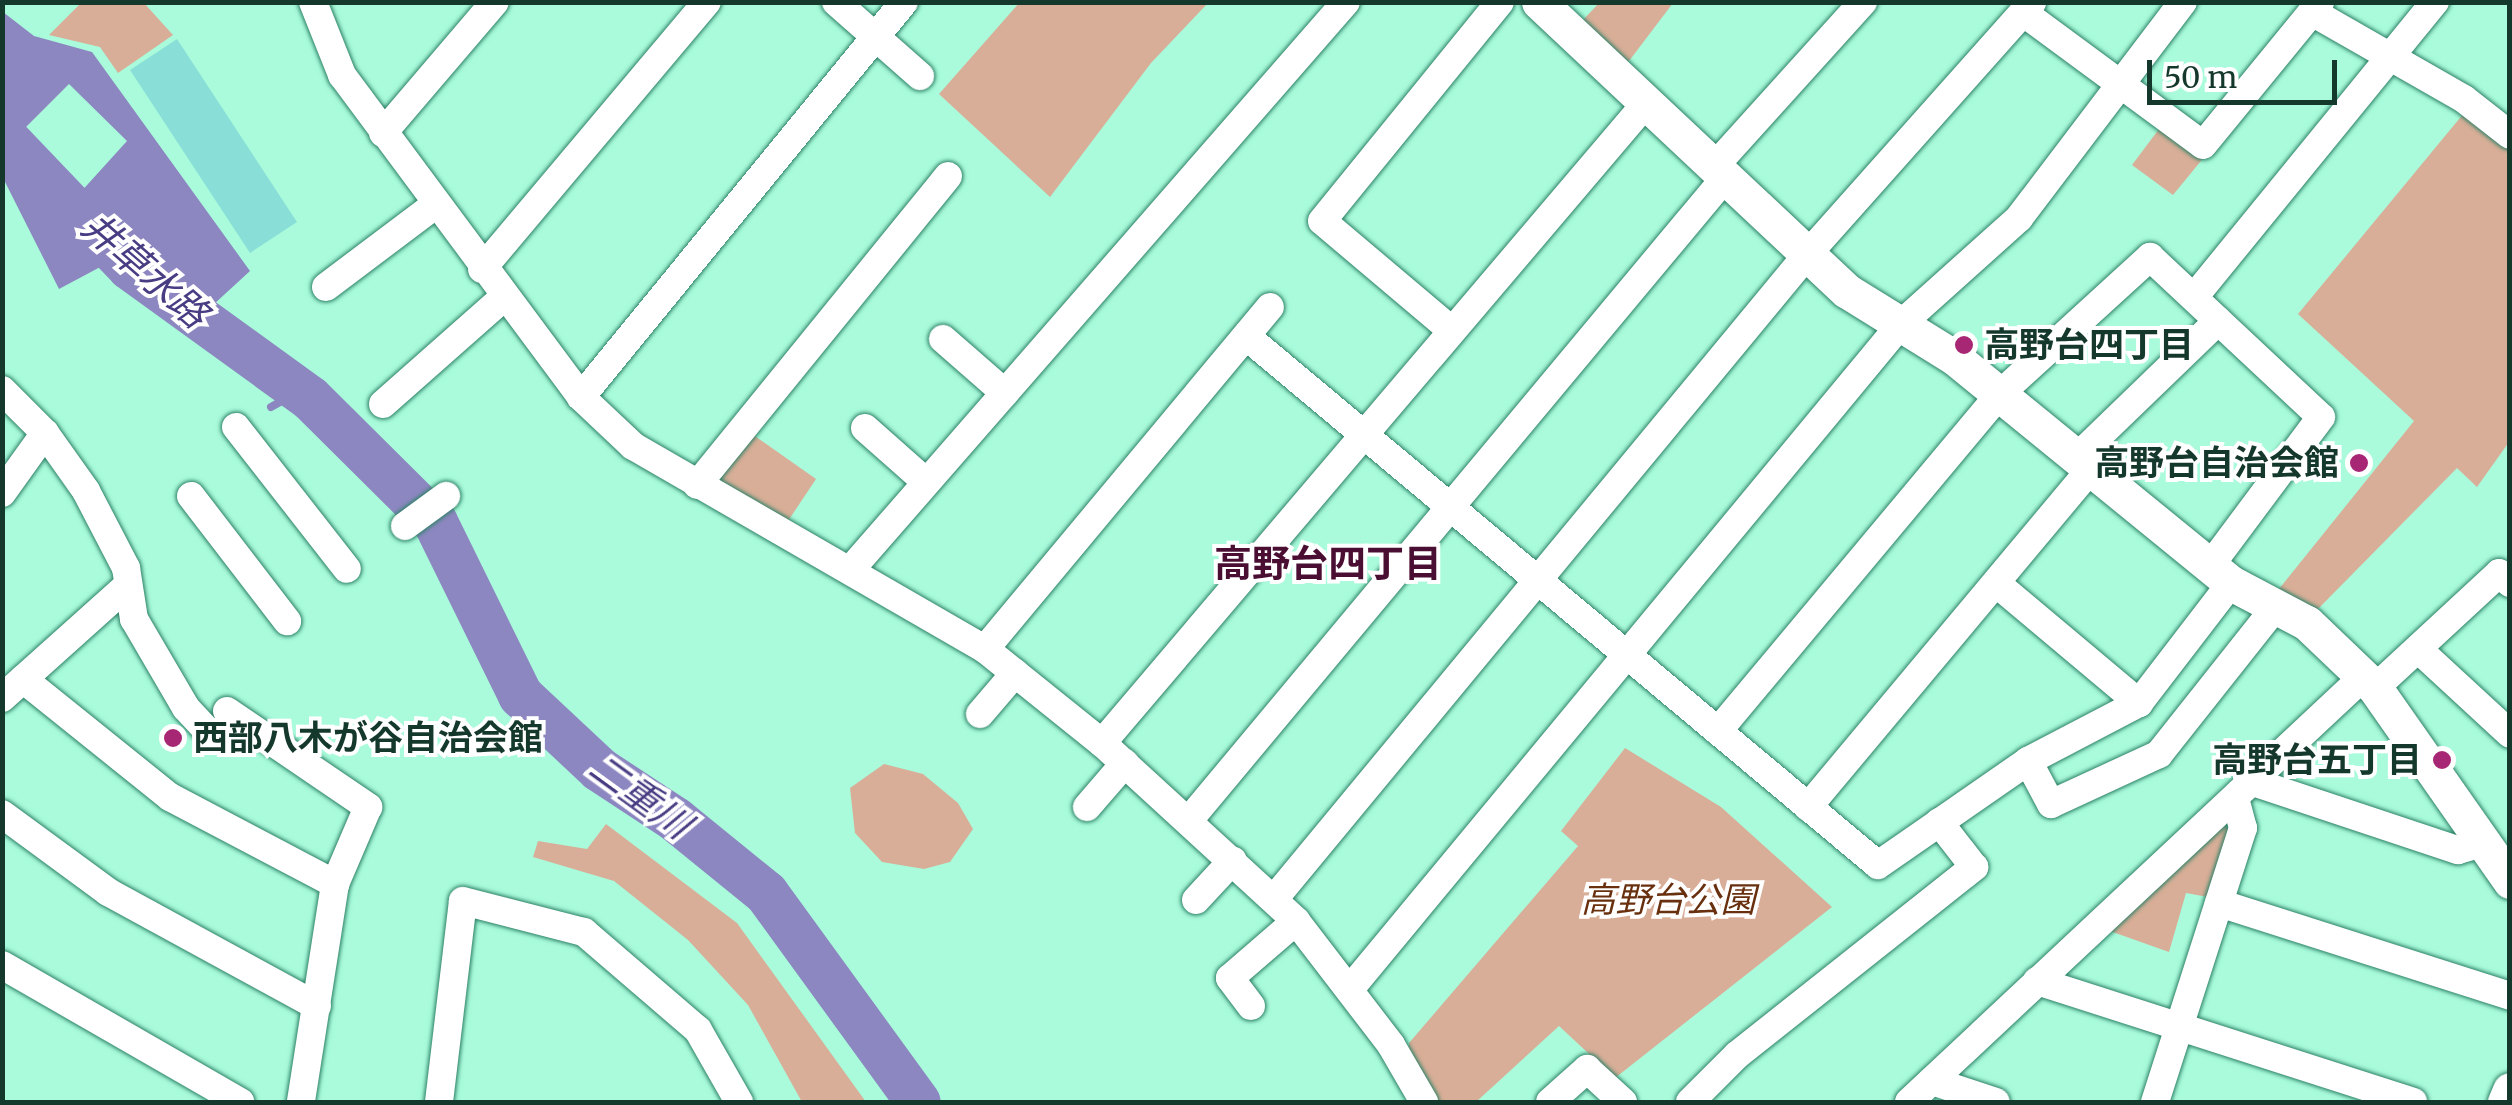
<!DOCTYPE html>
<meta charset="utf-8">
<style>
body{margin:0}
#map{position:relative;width:2512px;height:1105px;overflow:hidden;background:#a9fbdb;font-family:Merriweather,"Noto Sans JP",serif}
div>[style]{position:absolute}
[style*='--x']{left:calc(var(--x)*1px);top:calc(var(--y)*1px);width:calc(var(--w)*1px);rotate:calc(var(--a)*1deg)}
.green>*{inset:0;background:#d9ae98}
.water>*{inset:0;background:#8d87c1}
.stream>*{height:8px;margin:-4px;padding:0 4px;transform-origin:4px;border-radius:4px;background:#8d87c1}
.river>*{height:45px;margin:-22.5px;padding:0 22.5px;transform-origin:22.5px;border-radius:22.5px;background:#8d87c1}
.building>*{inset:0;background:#89dfd7}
.roads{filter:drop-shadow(0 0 2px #2d8166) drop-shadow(0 0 2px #2d8166)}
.minor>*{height:28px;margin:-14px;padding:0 14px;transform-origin:14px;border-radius:14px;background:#fff}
.tertiary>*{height:35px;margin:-17.5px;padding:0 17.5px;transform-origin:17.5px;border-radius:17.5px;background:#fff}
.dots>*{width:28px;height:28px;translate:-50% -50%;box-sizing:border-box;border:5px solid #fff;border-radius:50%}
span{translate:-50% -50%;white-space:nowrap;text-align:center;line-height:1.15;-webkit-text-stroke:8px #fff;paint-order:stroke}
.poi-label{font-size:35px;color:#15382c;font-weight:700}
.left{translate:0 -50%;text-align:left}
.right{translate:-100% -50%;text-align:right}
.park-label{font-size:35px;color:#68300e;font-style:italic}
.water-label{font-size:38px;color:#483c83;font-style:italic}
.neighbourhood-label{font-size:38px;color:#4b0e33;font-weight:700}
.frame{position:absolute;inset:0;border:5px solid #15382c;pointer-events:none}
.scale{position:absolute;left:2147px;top:60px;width:190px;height:45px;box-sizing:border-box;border:5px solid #15382c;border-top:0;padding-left:12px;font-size:30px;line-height:35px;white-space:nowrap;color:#15382c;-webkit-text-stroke:8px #fff;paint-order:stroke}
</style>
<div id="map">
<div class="green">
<i style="clip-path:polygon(81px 3px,144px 3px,173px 35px,118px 73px,100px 47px,49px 35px)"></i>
<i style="clip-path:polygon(1019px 3px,1208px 3px,1151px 63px,1050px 197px,939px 94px)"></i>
<i style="clip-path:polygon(1599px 3px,1673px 3px,1626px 65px,1583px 20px)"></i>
<i style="clip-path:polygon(2464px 113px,2509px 150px,2509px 442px,2477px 487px,2457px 468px,2317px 610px,2275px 594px,2414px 421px,2298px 314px)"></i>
<i style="clip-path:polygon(2162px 125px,2205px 156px,2173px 195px,2132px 165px)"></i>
<i style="clip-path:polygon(752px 434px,816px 479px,788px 521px,722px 488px,719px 475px)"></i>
<i style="clip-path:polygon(1625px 748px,1721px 807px,1832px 907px,1615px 1078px,1559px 1026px,1476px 1102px,1433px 1102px,1407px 1057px,1409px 1043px,1578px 846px,1561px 831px)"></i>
<i style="clip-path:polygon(884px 764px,923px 774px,958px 803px,973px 829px,950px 862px,924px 869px,882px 862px,855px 833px,850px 788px)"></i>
<i style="clip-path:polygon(606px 824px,737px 923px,866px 1102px,802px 1102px,748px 1005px,688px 940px,614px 881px,533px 857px,538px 841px,587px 849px)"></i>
<i style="clip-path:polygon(2221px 824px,2230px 828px,2208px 897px,2186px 893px,2169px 952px,2107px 930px)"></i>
</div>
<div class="water">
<i style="clip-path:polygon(3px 12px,34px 36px,92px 52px,250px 271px,213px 305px,144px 256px,78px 195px,127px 141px,69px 84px,20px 133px,3px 114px)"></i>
<i style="clip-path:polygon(2px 162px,21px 182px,104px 265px,59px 289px,3px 178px)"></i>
</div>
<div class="stream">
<i style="--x:271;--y:407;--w:33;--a:-29"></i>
</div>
<div class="river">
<i style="--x:2;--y:134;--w:184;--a:46.3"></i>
<i style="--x:129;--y:267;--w:223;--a:35.9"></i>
<i style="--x:310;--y:398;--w:176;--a:44.8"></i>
<i style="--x:435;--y:522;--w:193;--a:63.8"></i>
<i style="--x:520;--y:695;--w:108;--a:43.1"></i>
<i style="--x:599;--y:769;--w:91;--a:33.3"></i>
<i style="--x:675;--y:819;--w:117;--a:39.1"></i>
<i style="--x:766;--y:893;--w:258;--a:54"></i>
</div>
<div class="building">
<i style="clip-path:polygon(177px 39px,297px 222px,250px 253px,130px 70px)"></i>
</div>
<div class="roads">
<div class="minor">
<i style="--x:313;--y:2;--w:79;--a:68.3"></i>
<i style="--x:342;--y:75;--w:401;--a:53.4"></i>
<i style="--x:581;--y:397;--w:71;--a:43.3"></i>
<i style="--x:633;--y:446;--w:406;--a:30"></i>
<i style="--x:985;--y:649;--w:150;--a:38.8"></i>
<i style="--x:1102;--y:743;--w:263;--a:42.5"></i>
<i style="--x:1296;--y:921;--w:156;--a:52.5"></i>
<i style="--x:1391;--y:1045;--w:66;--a:59.9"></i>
<i style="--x:836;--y:2;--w:112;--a:41.4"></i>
<i style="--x:2312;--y:12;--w:175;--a:29.8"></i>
<i style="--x:2464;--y:99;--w:58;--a:38"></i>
<i style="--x:2024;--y:13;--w:222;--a:36.4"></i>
<i style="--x:2203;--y:145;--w:185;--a:-50.7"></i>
<i style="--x:383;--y:133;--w:172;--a:-49.5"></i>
<i style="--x:1713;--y:168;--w:224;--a:-47.9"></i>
<i style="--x:482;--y:269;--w:349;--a:-49.9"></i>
<i style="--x:326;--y:287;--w:138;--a:-37"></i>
<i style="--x:2195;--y:296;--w:380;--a:-50.8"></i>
<i style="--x:1450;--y:329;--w:167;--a:-139.8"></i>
<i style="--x:1322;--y:221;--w:282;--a:-50.9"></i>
<i style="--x:1246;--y:336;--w:824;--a:39.93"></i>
<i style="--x:1878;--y:865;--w:183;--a:-34.7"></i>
<i style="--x:2028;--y:761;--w:125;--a:-27.6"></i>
<i style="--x:2139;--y:703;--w:151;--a:-52.5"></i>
<i style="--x:943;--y:339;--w:82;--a:41.1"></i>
<i style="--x:2;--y:390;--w:61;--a:45"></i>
<i style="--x:45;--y:433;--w:71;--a:54.7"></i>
<i style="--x:86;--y:491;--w:87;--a:62.5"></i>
<i style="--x:126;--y:568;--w:52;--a:81.1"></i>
<i style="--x:134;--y:619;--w:103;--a:59.7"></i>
<i style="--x:186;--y:708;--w:37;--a:47"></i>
<i style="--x:581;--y:397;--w:510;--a:-50.73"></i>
<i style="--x:383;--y:404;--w:162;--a:-41.5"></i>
<i style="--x:236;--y:427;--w:180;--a:52"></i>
<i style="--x:865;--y:428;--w:81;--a:41.5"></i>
<i style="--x:2077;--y:457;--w:196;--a:-44"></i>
<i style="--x:697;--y:485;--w:398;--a:-50.9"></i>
<i style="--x:2;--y:493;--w:74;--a:-54.4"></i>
<i style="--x:191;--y:496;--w:158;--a:52.5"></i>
<i style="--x:405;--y:526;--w:51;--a:-36.2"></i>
<i style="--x:852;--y:568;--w:751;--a:-48.89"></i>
<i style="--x:1996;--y:583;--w:187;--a:40"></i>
<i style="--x:985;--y:649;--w:445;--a:-50.2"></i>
<i style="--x:2418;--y:649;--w:125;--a:42.7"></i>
<i style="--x:23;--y:679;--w:189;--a:38.8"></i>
<i style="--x:170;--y:797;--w:187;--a:27.8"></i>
<i style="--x:2375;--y:688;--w:169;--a:-42.8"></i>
<i style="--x:2499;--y:573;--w:15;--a:42"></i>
<i style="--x:2;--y:698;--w:168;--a:-41.9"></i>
<i style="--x:227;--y:711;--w:171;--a:34.2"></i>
<i style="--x:368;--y:807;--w:84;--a:113.2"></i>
<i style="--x:335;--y:884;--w:221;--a:98.9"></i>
<i style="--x:980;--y:714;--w:54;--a:-49.5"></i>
<i style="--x:1718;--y:731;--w:441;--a:-50.1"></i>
<i style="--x:2001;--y:393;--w:202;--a:-42.4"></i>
<i style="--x:2150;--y:257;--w:234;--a:43.1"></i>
<i style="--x:2321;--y:417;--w:186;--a:126.7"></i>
<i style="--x:1102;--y:743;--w:841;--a:-49.63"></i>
<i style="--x:2028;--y:761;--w:49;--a:61.9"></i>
<i style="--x:2051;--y:804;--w:119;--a:-24.8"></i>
<i style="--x:2159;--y:754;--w:184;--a:-51.6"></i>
<i style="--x:2253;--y:782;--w:216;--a:18.4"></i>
<i style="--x:2458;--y:850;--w:26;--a:-16"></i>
<i style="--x:1087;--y:807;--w:58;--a:-49.2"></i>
<i style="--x:1808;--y:807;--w:442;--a:-50.1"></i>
<i style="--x:2;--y:814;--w:132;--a:36.3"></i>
<i style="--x:108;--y:892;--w:238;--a:28.6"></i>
<i style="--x:1190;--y:819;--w:834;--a:-50.16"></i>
<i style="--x:1274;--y:899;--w:835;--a:-50.4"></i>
<i style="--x:1806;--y:256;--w:340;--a:-48.3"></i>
<i style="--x:1196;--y:900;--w:54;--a:-47.2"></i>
<i style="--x:2219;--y:903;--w:305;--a:17.7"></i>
<i style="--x:2;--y:965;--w:275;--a:29.9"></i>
<i style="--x:2037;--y:981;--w:395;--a:17.8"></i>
<i style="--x:1350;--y:989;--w:864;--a:-50.36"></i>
<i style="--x:1901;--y:324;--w:159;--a:-41.9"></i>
<i style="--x:2019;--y:218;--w:271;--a:-52.8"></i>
<i style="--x:1251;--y:1006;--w:35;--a:-127"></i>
<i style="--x:1230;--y:978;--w:87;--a:-40.8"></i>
<i style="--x:1932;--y:1081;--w:67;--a:18.2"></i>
<i style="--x:439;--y:1102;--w:202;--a:-83.2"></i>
<i style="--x:463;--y:901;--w:125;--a:14.4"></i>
<i style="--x:584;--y:932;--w:150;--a:40.7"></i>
<i style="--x:698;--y:1030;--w:83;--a:60.3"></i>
<i style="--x:1550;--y:1102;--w:50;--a:-41.7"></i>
<i style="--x:1587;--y:1069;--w:49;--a:42.5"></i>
<i style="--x:1690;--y:1102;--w:66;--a:-45"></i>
<i style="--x:1737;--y:1055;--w:303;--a:-38.4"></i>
<i style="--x:1974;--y:867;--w:57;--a:-127.9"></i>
<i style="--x:1909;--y:1102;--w:623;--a:-43.11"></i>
<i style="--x:2155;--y:1102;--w:288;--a:-72.2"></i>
<i style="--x:2243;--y:828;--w:30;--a:-105"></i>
</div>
<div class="tertiary">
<i style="--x:1539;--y:2;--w:422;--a:43.2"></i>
<i style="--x:1847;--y:291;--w:127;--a:31.8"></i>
<i style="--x:1955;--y:358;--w:356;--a:39.2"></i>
<i style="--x:2231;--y:583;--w:86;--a:27.8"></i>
<i style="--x:2307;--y:623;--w:94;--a:43.7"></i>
<i style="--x:2375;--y:688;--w:236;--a:55"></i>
<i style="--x:2505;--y:1102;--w:13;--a:-67"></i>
</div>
</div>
<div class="dots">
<i style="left:1964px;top:345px;background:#a72775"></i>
<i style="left:2359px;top:463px;background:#a72775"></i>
<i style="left:173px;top:738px;background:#a72775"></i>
<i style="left:2442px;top:760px;background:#a72775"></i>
</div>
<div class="poi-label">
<span class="left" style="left:1984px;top:345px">高野台四丁目</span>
<span class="right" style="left:2339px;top:463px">高野台自治会館</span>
<span class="left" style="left:193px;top:738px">西部八木が谷自治会館</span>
<span class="right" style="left:2422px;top:760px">高野台五丁目</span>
</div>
<div class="park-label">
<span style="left:1668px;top:900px">高野台公園</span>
</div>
<div class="water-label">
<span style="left:145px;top:270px;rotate:41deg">井草水路</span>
<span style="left:640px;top:796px;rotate:36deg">二重川</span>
</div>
<div class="neighbourhood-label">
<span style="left:1328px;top:564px">高野台四丁目</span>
</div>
<div class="frame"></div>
<div class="scale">50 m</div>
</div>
